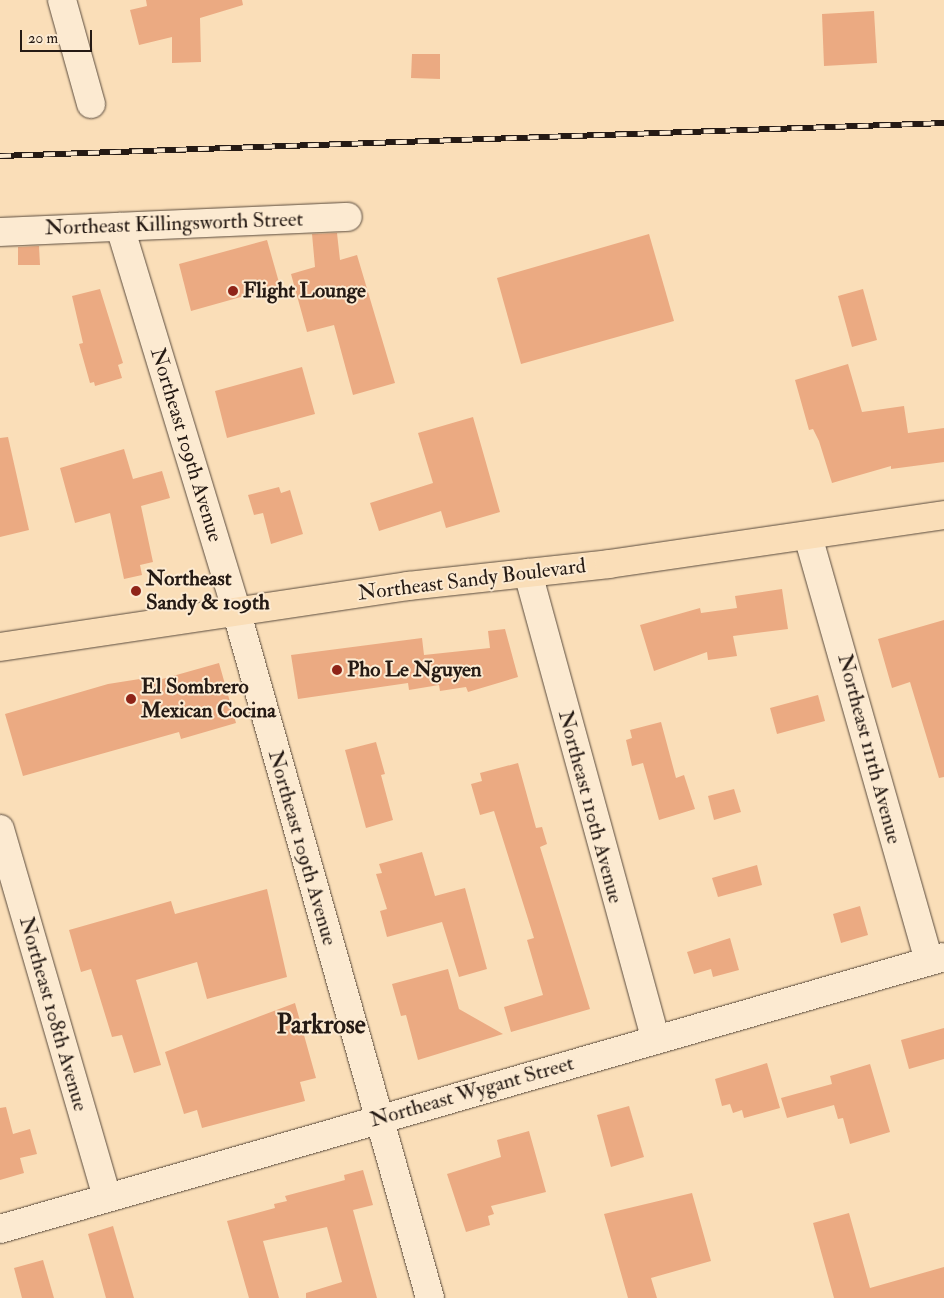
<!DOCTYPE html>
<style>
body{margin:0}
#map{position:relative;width:944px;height:1298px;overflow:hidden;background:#fadeb8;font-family:"IM FELL Double Pica",serif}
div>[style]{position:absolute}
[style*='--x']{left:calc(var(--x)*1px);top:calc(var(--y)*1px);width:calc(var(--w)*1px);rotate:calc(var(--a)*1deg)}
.building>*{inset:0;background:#ebaa82}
.roads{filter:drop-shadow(0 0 1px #5a4b3d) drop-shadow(0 0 1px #5a4b3d)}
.minor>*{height:28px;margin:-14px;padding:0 14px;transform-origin:14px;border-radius:14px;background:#fcead1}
.primary>*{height:28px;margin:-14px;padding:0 14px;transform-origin:14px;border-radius:14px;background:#fadeb8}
.rail>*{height:5.5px;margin-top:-2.75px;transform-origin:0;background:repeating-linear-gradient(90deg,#fcead1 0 11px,#251a14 0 22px);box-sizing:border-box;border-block:1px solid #251a14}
.dots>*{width:14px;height:14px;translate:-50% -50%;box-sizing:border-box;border:2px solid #fcead1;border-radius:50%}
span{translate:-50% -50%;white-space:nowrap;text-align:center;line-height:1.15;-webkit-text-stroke:4px #fcead1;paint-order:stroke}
.street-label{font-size:21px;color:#251a14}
.poi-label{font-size:21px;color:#251a14;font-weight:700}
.left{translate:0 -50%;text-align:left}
.district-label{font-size:26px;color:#251a14;font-weight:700}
.scale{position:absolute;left:20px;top:30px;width:72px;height:22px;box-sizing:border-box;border:2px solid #251a14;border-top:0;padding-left:6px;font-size:15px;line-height:18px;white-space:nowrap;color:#251a14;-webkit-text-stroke:4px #fcead1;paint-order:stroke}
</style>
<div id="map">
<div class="building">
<i style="clip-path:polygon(146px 0,242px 0,243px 5px,200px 18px,201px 62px,172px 63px,172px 37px,139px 45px,130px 10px,147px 6px)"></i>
<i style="clip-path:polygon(874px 11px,877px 63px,824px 66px,822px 14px)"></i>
<i style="clip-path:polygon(412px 54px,440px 54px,440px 79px,411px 78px)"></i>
<i style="clip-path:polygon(337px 233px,340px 260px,357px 255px,395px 383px,353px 395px,334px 325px,307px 332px,291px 274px,315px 267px,312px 234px)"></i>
<i style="clip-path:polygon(649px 234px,674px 321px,521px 364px,497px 278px)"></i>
<i style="clip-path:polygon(267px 240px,280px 286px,191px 311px,179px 264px)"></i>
<i style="clip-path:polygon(39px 246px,40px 265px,18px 265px,18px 247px)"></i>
<i style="clip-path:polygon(100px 289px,123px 363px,118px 365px,122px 378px,95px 386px,94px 382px,90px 383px,79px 344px,83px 343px,72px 296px)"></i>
<i style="clip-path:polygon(863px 289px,877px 340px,852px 347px,838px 296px)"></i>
<i style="clip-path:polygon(848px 364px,862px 412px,904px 406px,908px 433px,944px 428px,944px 462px,891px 469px,891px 466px,832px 483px,819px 441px,813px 429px,809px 430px,795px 380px)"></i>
<i style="clip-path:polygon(302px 367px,315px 414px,227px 438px,215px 391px)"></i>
<i style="clip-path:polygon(473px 417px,500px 512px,446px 528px,441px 511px,379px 531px,370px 503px,433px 483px,418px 433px)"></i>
<i style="clip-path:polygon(8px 437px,29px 530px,0 537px,0 438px)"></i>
<i style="clip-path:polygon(124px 449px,133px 479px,162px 471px,170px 498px,141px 506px,153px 562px,140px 565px,142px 575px,124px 579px,110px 513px,75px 523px,60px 468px)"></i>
<i style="clip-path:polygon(279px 487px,281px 493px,290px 490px,303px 534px,271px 544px,263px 513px,254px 515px,248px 495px)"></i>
<i style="clip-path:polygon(782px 589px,788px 629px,733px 636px,737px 656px,708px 660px,707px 652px,654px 671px,640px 625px,700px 608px,701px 613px,737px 608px,735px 596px)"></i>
<i style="clip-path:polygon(944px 620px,944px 777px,939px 778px,910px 682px,892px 688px,878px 639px)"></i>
<i style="clip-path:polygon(505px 629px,518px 677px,468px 692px,466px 687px,440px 691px,439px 685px,409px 690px,408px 683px,298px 699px,291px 655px,422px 638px,424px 655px,490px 648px,488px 631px)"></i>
<i style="clip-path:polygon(219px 663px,236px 723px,181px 739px,179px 732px,23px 776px,5px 714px,108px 684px,146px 678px,148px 683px)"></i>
<i style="clip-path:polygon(818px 695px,825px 721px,777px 734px,770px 708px)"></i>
<i style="clip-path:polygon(661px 722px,676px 778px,684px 775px,695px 809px,659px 820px,643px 763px,632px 766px,626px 740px,632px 738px,630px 730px)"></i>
<i style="clip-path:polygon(376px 742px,385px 774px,381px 775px,393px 820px,366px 828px,345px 750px)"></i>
<i style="clip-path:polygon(518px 763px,536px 828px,542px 827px,547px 844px,540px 847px,590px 1009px,511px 1032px,504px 1007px,543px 995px,527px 940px,534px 938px,494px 811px,480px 815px,471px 784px,482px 781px,480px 773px)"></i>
<i style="clip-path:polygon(734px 789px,741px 812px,714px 820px,708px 796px)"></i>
<i style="clip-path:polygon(422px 852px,435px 896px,465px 888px,487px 969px,459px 977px,442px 922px,387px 937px,380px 911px,387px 909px,376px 874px,382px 873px,379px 864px)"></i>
<i style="clip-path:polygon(757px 865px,762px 885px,718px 897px,712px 878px)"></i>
<i style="clip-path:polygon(267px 889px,287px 977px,207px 999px,197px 962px,136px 980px,161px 1065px,134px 1073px,122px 1035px,112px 1037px,91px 969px,81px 972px,69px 930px,171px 901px,175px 914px)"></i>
<i style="clip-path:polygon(860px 906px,868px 935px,841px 943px,833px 914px)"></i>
<i style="clip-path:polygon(730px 938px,739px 970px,713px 977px,711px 969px,694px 974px,687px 952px)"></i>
<i style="clip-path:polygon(448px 969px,459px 1009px,503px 1034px,418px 1060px,406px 1015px,401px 1016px,392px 984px)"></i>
<i style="clip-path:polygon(295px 1003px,316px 1078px,300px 1082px,305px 1101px,202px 1128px,197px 1110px,184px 1114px,165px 1052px)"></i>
<i style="clip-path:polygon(944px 1028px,944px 1059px,909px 1069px,901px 1040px)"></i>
<i style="clip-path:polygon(767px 1063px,780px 1108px,744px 1118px,742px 1110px,733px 1113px,730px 1104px,722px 1106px,715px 1079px)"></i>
<i style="clip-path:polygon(870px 1064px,890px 1132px,850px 1144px,843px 1118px,838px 1119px,834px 1105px,787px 1118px,781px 1098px,832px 1084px,830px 1076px)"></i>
<i style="clip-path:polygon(629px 1106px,644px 1157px,611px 1167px,597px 1115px)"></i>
<i style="clip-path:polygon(6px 1107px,13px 1134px,30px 1129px,37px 1154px,20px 1158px,24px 1173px,0 1180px,0 1108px)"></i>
<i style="clip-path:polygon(529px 1131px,546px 1192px,491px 1206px,494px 1214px,488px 1216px,490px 1225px,466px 1232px,447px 1174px,501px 1157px,497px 1140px)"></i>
<i style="clip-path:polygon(363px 1170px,373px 1205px,353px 1210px,377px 1298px,306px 1298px,306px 1293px,342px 1282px,327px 1227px,263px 1241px,279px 1298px,249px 1298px,227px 1221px,275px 1208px,274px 1204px,287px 1201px,285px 1196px,334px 1183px,345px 1180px,344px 1175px)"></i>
<i style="clip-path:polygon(692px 1193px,711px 1261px,651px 1278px,657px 1298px,628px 1298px,604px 1214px)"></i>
<i style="clip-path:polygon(849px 1213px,870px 1288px,944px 1267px,944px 1298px,834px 1298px,813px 1223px)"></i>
<i style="clip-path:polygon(113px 1226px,134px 1298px,106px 1298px,88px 1234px)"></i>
<i style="clip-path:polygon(43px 1260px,54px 1298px,22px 1298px,14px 1268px)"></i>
</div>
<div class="roads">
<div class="minor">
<i style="--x:62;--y:0;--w:108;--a:74.4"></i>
<i style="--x:120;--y:227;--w:400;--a:73.1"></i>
<i style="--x:236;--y:610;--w:715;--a:74.25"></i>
<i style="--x:0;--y:232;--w:348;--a:-2.5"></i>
<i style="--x:808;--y:536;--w:442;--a:74.1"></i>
<i style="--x:528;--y:573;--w:484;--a:74.7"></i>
<i style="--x:0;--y:829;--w:384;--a:73.8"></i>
<i style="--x:0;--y:1229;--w:982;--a:-16.07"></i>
</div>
<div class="primary">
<i style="--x:0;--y:647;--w:413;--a:-8.5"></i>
<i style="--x:408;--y:586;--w:202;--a:-6.2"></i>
<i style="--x:609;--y:564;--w:339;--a:-8.3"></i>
</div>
</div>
<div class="rail">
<i style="--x:0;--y:156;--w:945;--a:-2"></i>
</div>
<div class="dots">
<i style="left:233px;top:291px;background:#8f2418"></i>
<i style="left:136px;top:591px;background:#8f2418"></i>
<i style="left:337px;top:670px;background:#8f2418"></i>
<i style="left:131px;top:699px;background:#8f2418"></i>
</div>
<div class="street-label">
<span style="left:174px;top:224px;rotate:-2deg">Northeast Killingsworth Street</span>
<span style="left:186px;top:445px;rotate:73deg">Northeast 109th Avenue</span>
<span style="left:472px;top:580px;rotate:-7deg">Northeast Sandy Boulevard</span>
<span style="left:869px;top:749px;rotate:75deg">Northeast 111th Avenue</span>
<span style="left:590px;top:807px;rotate:75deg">Northeast 110th Avenue</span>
<span style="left:302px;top:848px;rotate:74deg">Northeast 109th Avenue</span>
<span style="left:53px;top:1014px;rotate:74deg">Northeast 108th Avenue</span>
<span style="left:472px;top:1092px;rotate:-16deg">Northeast Wygant Street</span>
</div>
<div class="poi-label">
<span class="left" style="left:243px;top:291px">Flight Lounge</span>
<span class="left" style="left:146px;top:591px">Northeast<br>Sandy &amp; 109th</span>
<span class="left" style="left:347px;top:670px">Pho Le Nguyen</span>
<span class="left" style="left:141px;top:699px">El Sombrero<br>Mexican Cocina</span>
</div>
<div class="district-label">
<span style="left:321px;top:1026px">Parkrose</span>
</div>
<div class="scale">20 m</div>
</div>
